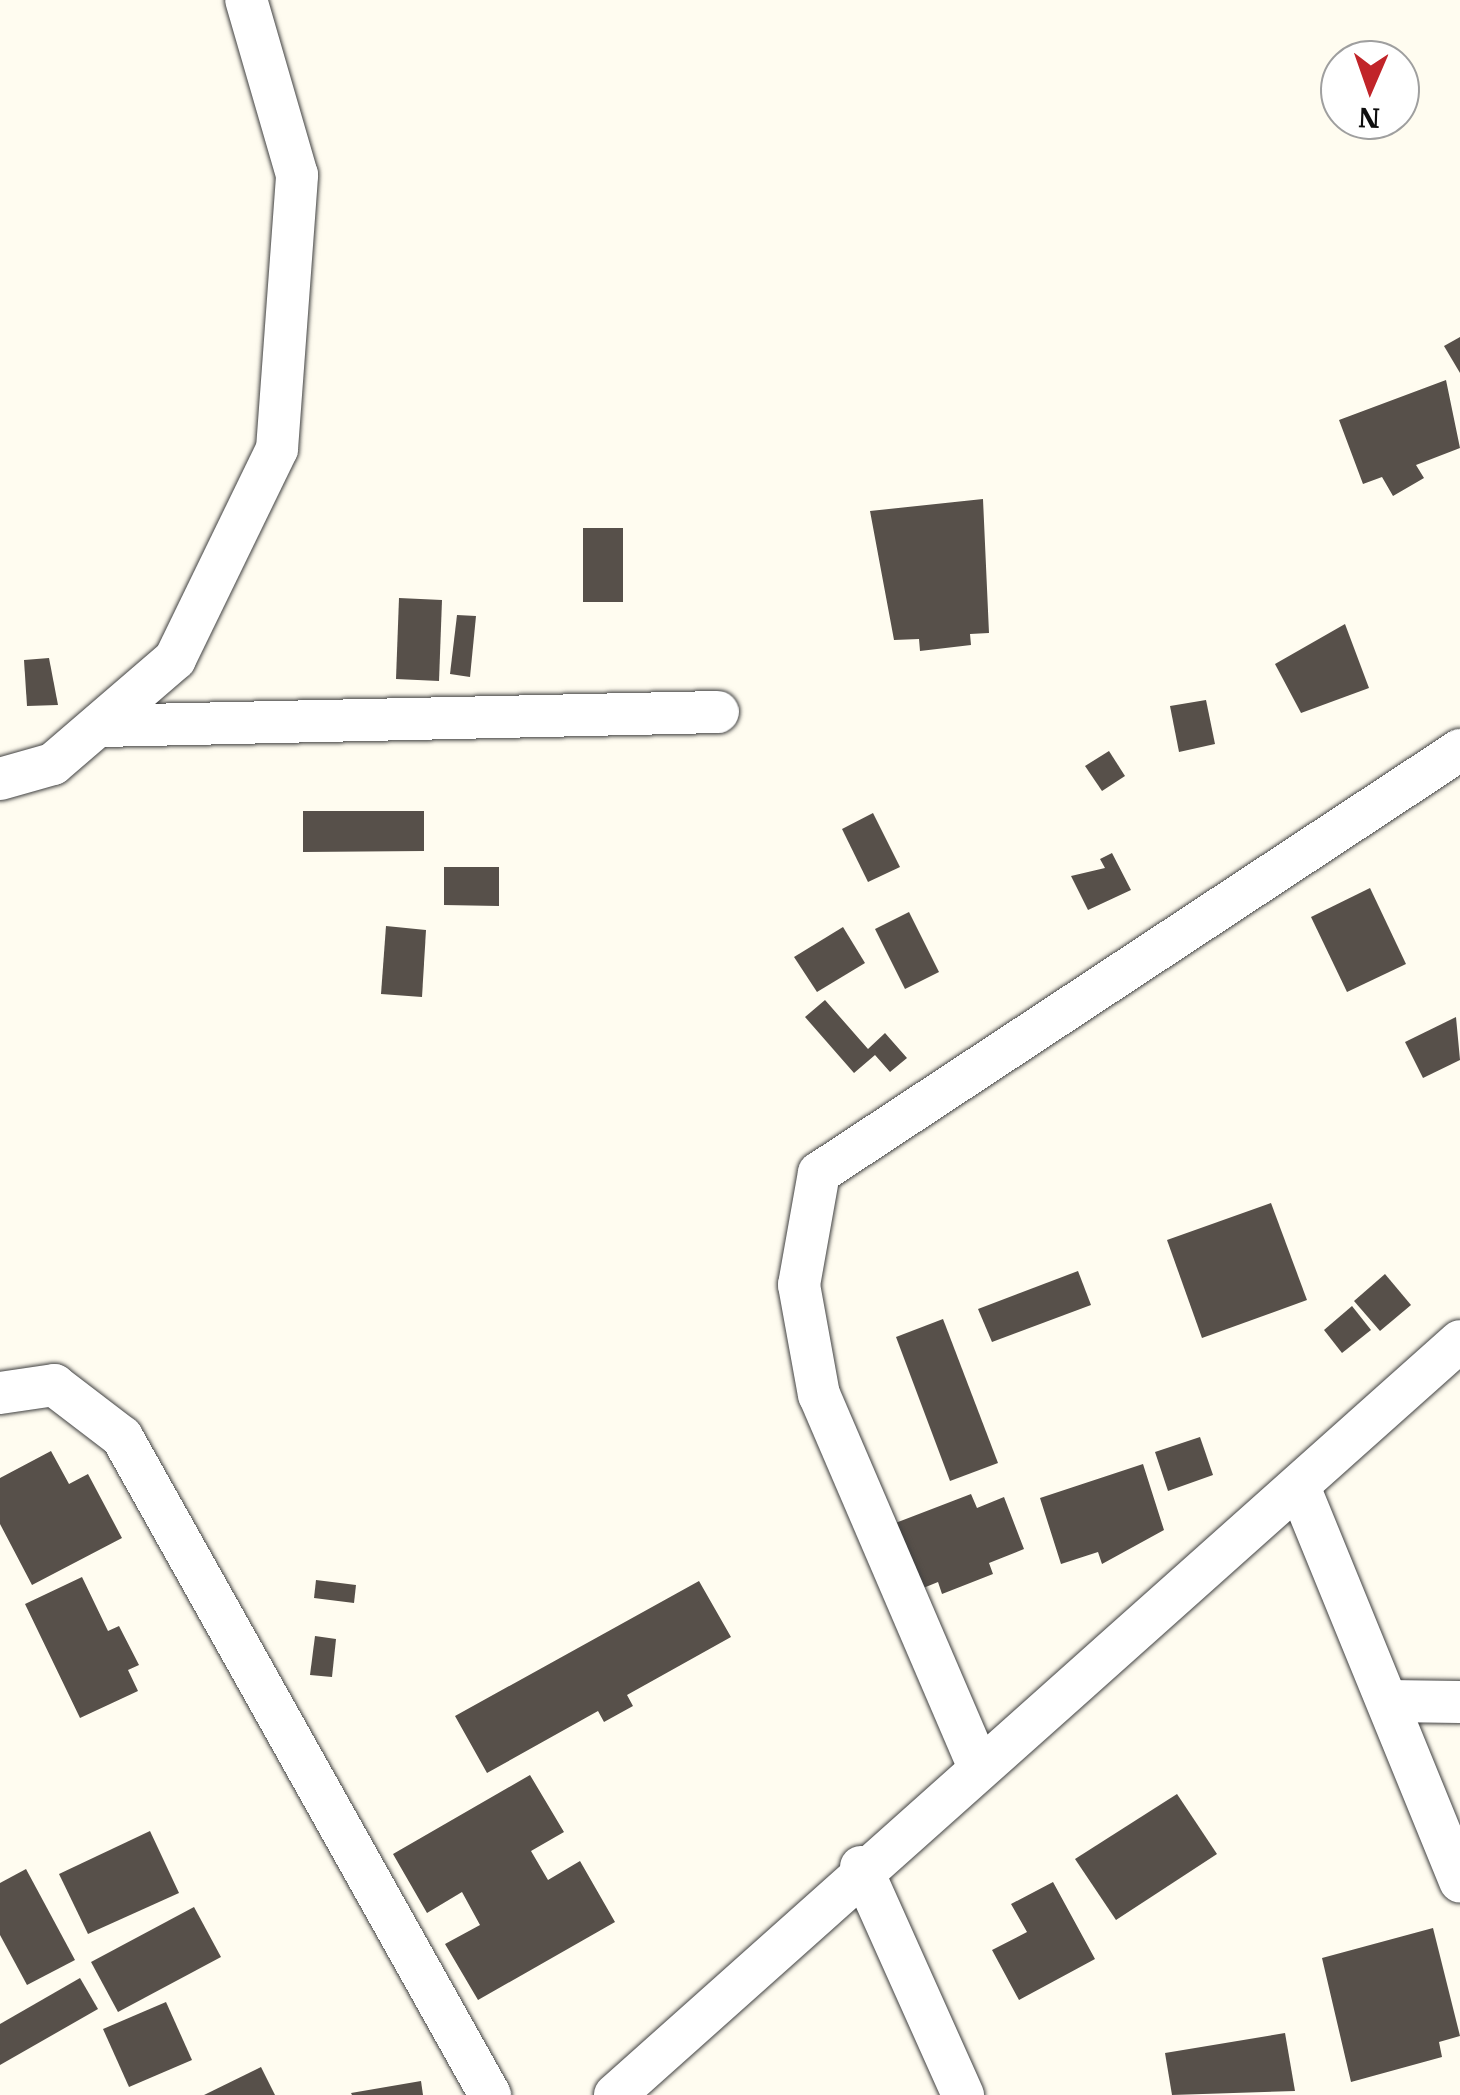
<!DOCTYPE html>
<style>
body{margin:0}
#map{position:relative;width:1460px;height:2095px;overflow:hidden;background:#fffcf0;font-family:"IBM Plex Serif",serif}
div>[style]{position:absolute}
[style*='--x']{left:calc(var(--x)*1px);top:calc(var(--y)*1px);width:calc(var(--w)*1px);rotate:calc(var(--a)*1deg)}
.building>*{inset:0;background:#57504a}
.roads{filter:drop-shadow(0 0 2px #414141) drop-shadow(0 0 2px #414141)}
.minor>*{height:42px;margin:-21px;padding:0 21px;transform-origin:21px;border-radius:21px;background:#fff}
span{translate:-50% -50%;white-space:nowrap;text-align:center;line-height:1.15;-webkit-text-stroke:10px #fff;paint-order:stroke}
.north{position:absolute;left:1320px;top:40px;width:100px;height:100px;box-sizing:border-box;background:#fff;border:2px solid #9f9f9f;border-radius:50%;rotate:182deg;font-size:28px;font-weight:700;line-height:40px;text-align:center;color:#0e0e0e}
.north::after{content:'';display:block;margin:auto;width:35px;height:45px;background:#c12429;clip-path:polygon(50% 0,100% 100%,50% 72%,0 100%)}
</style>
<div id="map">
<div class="building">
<i style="clip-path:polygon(1460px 337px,1460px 373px,1444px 346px)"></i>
<i style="clip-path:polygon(1446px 380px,1460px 448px,1416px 465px,1424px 478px,1393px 496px,1382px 477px,1363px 484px,1339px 420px)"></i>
<i style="clip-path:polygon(983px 499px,989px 633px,970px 634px,971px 645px,920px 651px,919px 639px,894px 640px,870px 511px)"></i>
<i style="clip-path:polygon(583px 528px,623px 528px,623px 602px,583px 602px)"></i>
<i style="clip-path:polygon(399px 598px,442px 600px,439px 681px,396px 679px)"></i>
<i style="clip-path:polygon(457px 615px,476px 616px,470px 677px,450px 674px)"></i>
<i style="clip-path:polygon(1345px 624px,1369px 688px,1301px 713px,1275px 664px)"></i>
<i style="clip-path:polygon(49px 658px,58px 705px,27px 706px,24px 660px)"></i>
<i style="clip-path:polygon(1206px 700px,1215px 744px,1179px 752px,1170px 706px)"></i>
<i style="clip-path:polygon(1109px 751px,1125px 776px,1102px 791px,1085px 766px)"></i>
<i style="clip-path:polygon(303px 811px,424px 811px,424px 851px,303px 852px)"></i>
<i style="clip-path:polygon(873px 813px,900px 867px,868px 882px,842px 829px)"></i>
<i style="clip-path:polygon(1112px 853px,1131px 890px,1088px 910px,1071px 876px,1105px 868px,1100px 859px)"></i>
<i style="clip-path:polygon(444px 867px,499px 867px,499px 906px,444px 905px)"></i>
<i style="clip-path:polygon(1370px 888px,1406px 964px,1347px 992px,1311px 917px)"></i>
<i style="clip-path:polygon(909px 912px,939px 972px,905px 989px,875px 929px)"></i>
<i style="clip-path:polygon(386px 926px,426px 930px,422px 997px,381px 994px)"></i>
<i style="clip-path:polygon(843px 927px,865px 963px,817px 992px,794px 957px)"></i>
<i style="clip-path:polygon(825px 1000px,868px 1049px,885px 1033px,907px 1058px,890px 1072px,875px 1055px,854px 1073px,805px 1017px)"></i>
<i style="clip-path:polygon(1456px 1017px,1460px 1060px,1423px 1078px,1405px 1042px)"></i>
<i style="clip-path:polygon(1271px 1203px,1307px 1300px,1202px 1338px,1167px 1240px)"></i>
<i style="clip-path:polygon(1078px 1271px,1091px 1305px,992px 1342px,978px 1309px)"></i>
<i style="clip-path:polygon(1385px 1274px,1411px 1305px,1380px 1331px,1354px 1301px)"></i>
<i style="clip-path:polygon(1352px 1306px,1371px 1330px,1342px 1353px,1324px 1330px)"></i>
<i style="clip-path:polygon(943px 1319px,998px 1463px,950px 1481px,896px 1337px)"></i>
<i style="clip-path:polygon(1200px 1437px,1213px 1475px,1168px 1491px,1155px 1452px)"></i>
<i style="clip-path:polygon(51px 1451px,69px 1484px,88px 1474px,122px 1538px,32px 1585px,0 1524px,0 1478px)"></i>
<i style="clip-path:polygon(1143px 1464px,1164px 1530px,1102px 1564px,1098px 1552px,1061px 1564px,1040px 1498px)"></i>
<i style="clip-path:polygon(971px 1494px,977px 1508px,1004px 1497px,1024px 1549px,989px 1563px,993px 1574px,942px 1594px,938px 1582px,911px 1593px,885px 1527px)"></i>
<i style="clip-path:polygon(82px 1577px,108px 1631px,119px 1626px,139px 1665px,128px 1670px,138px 1691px,80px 1718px,25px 1604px)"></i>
<i style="clip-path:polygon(316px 1580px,356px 1585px,354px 1603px,314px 1598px)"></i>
<i style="clip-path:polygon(699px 1581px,731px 1637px,627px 1695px,633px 1706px,604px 1722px,598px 1711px,487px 1773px,455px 1716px)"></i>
<i style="clip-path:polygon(315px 1636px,336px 1639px,332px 1677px,310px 1675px)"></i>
<i style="clip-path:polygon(530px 1775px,564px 1832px,531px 1851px,548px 1880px,580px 1861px,615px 1922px,478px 2000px,445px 1944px,480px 1925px,462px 1892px,427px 1913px,393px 1854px)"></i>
<i style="clip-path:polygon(1177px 1794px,1217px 1854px,1116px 1920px,1075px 1859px)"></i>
<i style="clip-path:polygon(150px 1831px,179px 1893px,88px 1934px,59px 1874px)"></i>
<i style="clip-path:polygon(26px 1869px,75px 1960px,27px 1985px,0 1935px,0 1883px)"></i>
<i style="clip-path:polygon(1053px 1882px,1095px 1959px,1019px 2000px,992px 1950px,1027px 1932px,1011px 1904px)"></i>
<i style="clip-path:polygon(194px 1907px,221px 1957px,118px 2012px,91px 1962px)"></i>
<i style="clip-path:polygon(1433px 1928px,1460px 2036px,1439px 2042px,1442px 2057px,1351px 2082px,1322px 1958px)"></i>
<i style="clip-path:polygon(80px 1978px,98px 2009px,0 2065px,0 2024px)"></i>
<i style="clip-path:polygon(166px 2002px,192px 2060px,129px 2087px,103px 2029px)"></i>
<i style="clip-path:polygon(1285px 2033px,1295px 2091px,1172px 2095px,1165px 2053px)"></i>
<i style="clip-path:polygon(261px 2067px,275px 2095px,204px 2095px)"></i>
<i style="clip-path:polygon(421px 2081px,423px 2095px,352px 2095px,351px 2093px)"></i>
</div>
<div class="roads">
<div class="minor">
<i style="--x:101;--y:726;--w:617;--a:-1.3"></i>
<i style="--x:0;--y:779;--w:55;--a:-15.8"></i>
<i style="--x:53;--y:764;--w:161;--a:-40.7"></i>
<i style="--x:175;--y:659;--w:233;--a:-64.1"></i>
<i style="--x:277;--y:449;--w:275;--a:-85.8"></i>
<i style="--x:297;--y:175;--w:182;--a:-106.2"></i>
<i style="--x:0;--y:1393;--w:55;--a:-8.4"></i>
<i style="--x:54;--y:1385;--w:86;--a:37.4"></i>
<i style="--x:122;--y:1437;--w:754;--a:60.78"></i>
<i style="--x:1300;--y:1489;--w:424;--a:67.8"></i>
<i style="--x:1390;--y:1701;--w:70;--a:0.8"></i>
<i style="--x:977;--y:1763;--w:400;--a:-113.2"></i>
<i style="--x:819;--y:1395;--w:112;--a:-100.3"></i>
<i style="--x:799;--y:1285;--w:114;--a:-79.9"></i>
<i style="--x:819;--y:1173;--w:768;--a:-33.42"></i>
<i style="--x:861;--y:1867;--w:250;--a:65.9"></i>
<i style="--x:615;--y:2095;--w:1132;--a:-41.74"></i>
</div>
</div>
<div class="north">N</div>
</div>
